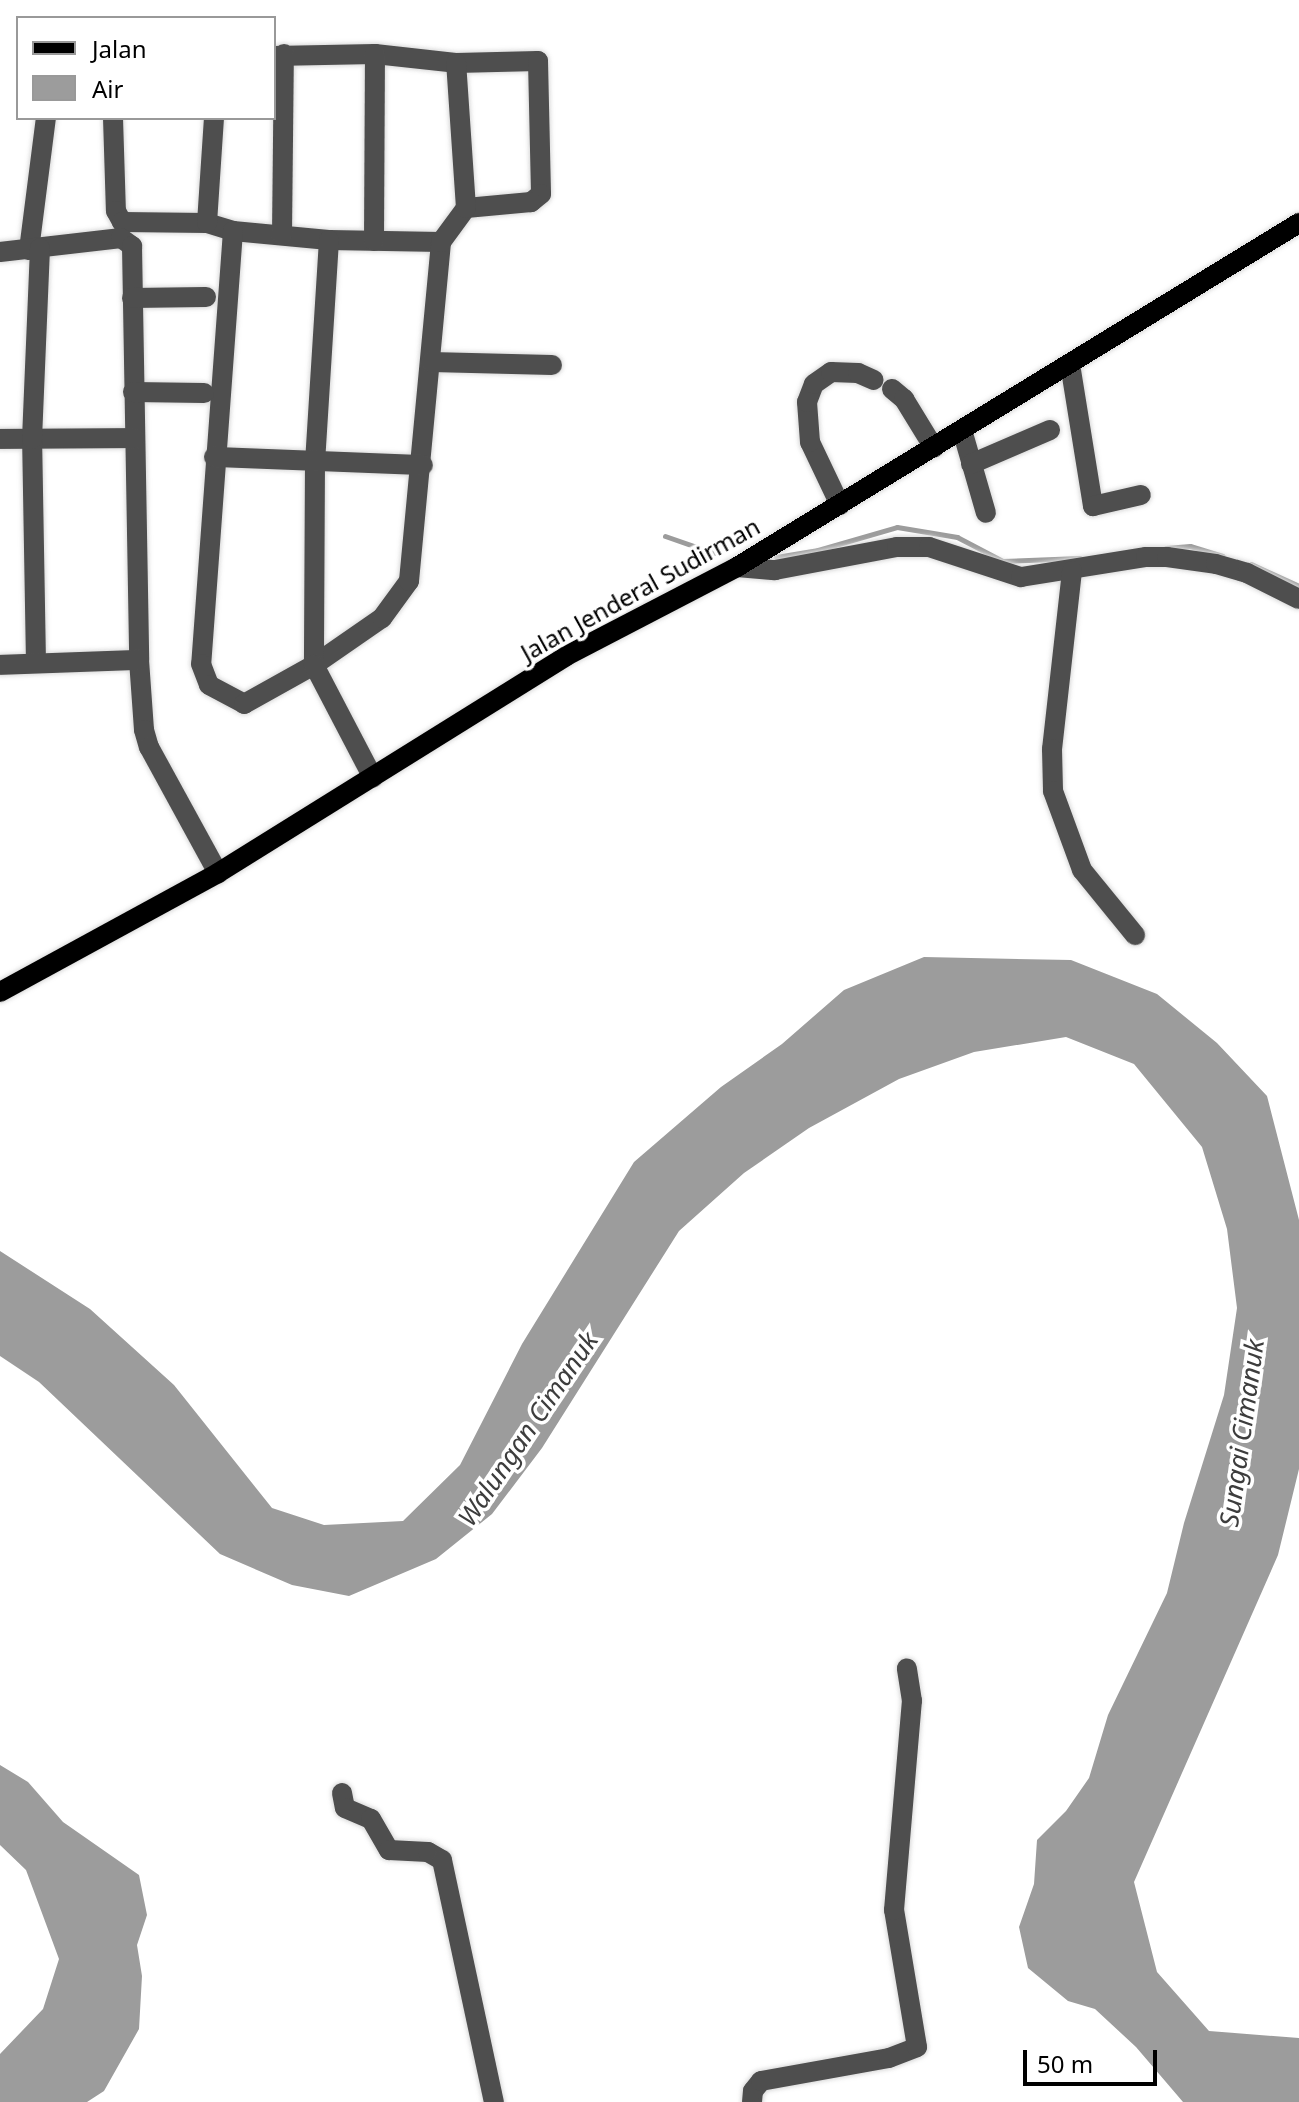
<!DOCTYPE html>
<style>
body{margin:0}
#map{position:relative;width:1299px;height:2102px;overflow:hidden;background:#fff;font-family:"Noto Sans",sans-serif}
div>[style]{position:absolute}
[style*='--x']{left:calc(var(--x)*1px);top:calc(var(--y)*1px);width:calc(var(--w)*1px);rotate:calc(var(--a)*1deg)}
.water>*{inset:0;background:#9c9c9c}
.stream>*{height:5px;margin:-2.5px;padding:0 2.5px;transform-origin:2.5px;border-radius:2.5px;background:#9c9c9c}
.roads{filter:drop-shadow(0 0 2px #dbdbdb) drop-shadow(0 0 2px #dbdbdb)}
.minor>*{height:20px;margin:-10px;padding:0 10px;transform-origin:10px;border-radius:10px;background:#4e4e4e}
.major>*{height:20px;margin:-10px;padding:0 10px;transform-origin:10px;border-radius:10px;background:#000}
span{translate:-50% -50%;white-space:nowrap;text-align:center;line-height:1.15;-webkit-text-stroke:7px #fff;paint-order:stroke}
.street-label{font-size:24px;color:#000}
.water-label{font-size:26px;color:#3d3d3d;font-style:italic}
.legend{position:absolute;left:16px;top:16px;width:260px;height:104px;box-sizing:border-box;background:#fff;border:2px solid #999;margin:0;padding:10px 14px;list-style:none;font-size:24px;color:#000}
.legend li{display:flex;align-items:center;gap:16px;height:40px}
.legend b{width:40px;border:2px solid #999}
.scale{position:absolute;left:1023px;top:2050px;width:134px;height:36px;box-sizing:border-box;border:4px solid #000;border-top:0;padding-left:10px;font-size:24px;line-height:28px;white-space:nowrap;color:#000;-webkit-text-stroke:6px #fff;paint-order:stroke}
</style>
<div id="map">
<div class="water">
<i style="clip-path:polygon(924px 957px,1071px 960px,1157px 994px,1217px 1043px,1267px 1096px,1299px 1220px,1299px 1469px,1278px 1555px,1134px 1882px,1157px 1972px,1209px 2031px,1299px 2038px,1299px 2102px,1183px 2102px,1136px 2047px,1095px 2009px,1068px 2001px,1028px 1968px,1019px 1927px,1034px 1884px,1037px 1840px,1066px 1811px,1089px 1778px,1108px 1715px,1167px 1593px,1184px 1523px,1224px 1395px,1237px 1308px,1227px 1229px,1202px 1147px,1134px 1064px,1066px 1037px,974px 1052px,899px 1079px,809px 1128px,744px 1173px,679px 1231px,542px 1448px,492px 1514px,436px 1559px,349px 1596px,292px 1585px,220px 1554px,39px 1382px,0 1356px,0 1251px,90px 1309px,174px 1385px,272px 1508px,324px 1525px,403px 1521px,460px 1465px,522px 1344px,634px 1162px,721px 1087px,782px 1044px,844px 990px)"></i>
<i style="clip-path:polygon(0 1765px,28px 1782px,63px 1822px,139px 1875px,147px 1915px,137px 1945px,142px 1976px,139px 2029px,104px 2091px,87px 2102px,0 2102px,0 2054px,43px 2009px,59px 1959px,26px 1870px,0 1845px)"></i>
</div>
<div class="stream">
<i style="--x:665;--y:536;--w:52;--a:19.1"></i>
<i style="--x:1166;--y:548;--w:24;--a:-5"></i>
<i style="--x:1190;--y:546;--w:34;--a:17"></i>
<i style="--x:776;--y:557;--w:43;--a:-9.5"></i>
<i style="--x:818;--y:550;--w:82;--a:-16.2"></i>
<i style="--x:897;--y:527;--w:61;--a:9.5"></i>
<i style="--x:957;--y:537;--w:52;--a:27.6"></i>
<i style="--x:1003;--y:561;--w:77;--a:-2.2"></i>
<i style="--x:1251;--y:564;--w:53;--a:24.6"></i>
</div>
<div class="roads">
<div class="minor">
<i style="--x:274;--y:56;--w:101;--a:-1.1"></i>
<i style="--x:375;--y:54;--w:81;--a:6.3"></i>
<i style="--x:456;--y:63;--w:82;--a:-1.4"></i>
<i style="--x:538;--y:61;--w:133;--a:88.7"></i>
<i style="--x:541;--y:194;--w:13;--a:141"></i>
<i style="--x:531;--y:202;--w:65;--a:174.7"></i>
<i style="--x:113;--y:118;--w:93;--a:88.2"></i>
<i style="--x:116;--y:211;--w:13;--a:61"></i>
<i style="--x:122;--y:222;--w:85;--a:0.7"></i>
<i style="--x:207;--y:223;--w:27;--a:17"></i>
<i style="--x:233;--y:231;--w:96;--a:5.4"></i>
<i style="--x:329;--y:240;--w:112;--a:1"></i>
<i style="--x:207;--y:223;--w:105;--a:-86.2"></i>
<i style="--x:233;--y:231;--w:434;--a:94.2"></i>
<i style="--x:201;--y:664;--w:22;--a:69"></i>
<i style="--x:209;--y:685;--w:40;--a:28"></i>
<i style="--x:244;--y:704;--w:80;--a:-29.1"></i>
<i style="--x:314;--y:665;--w:83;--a:-34.7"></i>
<i style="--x:382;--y:618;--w:46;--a:-53.9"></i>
<i style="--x:409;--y:581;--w:341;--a:-84.6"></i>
<i style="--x:441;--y:242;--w:42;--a:-53.7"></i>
<i style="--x:466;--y:208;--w:145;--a:-93.9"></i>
<i style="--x:282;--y:235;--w:181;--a:-89.4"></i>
<i style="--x:329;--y:240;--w:220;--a:93.6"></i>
<i style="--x:315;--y:460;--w:205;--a:90.3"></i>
<i style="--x:314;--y:665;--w:127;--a:62.4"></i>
<i style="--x:374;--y:241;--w:187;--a:-89.7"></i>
<i style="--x:29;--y:250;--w:133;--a:-82.7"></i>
<i style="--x:0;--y:252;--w:122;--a:-6.6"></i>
<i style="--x:121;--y:238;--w:14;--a:36"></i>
<i style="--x:132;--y:246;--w:414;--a:89"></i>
<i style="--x:139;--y:660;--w:70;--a:85.9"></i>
<i style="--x:144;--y:730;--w:18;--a:74"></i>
<i style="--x:149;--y:747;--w:144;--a:61.3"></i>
<i style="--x:132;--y:298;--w:74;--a:-0.8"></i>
<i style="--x:431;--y:362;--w:121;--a:1.4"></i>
<i style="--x:1070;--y:364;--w:144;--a:80.8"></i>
<i style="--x:1093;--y:506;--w:49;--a:-12.9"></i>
<i style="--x:892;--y:389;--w:16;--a:40"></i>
<i style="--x:904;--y:399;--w:57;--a:58.5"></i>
<i style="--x:133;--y:392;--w:71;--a:0.8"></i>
<i style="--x:962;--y:430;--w:86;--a:73.9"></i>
<i style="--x:0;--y:439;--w:134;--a:-0.4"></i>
<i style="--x:214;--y:457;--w:209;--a:2.2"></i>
<i style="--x:971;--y:464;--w:86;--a:-23.3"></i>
<i style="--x:840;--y:505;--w:70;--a:-115.5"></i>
<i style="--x:810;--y:442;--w:40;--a:-94.3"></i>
<i style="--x:807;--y:402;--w:19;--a:-69"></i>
<i style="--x:814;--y:384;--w:21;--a:-35"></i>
<i style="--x:831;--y:372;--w:27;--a:2"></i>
<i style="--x:858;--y:373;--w:17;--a:24"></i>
<i style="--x:737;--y:567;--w:38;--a:5"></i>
<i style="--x:775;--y:570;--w:124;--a:-10.7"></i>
<i style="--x:897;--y:547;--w:32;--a:0"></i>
<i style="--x:929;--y:547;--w:97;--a:18.1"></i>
<i style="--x:1021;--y:577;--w:127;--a:-9.1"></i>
<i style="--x:1146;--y:557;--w:21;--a:0"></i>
<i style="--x:1167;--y:557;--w:49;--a:8.1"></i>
<i style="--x:1216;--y:564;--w:32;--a:16"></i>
<i style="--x:1247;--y:573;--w:58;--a:26.6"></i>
<i style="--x:1072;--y:571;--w:179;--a:96.4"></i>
<i style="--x:1052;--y:749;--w:42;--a:88.6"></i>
<i style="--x:1053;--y:791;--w:84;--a:69.8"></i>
<i style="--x:1082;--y:870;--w:84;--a:50.8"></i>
<i style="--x:36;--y:663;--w:224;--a:-91"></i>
<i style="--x:32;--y:439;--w:191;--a:-87.6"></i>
<i style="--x:0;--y:665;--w:139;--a:-2.1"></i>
<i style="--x:342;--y:1793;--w:15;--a:79"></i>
<i style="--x:345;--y:1808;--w:28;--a:23"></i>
<i style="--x:371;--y:1819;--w:36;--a:60"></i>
<i style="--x:389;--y:1850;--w:39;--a:3"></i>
<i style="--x:428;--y:1852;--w:16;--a:30"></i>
<i style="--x:442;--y:1860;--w:248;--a:77.9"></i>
<i style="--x:752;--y:2102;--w:11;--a:-85"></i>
<i style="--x:753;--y:2091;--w:13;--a:-51"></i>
<i style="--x:761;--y:2081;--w:130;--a:-10.2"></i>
<i style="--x:889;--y:2058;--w:30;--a:-21"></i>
<i style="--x:917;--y:2047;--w:139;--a:-99.5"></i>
<i style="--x:894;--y:1910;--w:210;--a:-85.1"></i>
<i style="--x:912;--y:1701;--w:33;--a:-99"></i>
</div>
<div class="major">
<i style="--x:0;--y:992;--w:248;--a:-28.6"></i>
<i style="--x:218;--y:873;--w:410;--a:-31.9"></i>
<i style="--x:566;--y:656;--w:193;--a:-27.5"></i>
<i style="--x:737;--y:567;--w:659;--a:-31.47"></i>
</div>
</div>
<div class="street-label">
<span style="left:640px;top:589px;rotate:-29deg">Jalan Jenderal Sudirman</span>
</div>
<div class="water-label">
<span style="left:528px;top:1429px;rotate:-56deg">Walungan Cimanuk</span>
<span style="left:1242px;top:1433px;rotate:-82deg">Sungai Cimanuk</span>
</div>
<ul class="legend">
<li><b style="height:10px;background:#000"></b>Jalan</li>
<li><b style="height:22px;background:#9c9c9c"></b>Air</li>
</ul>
<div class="scale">50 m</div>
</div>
